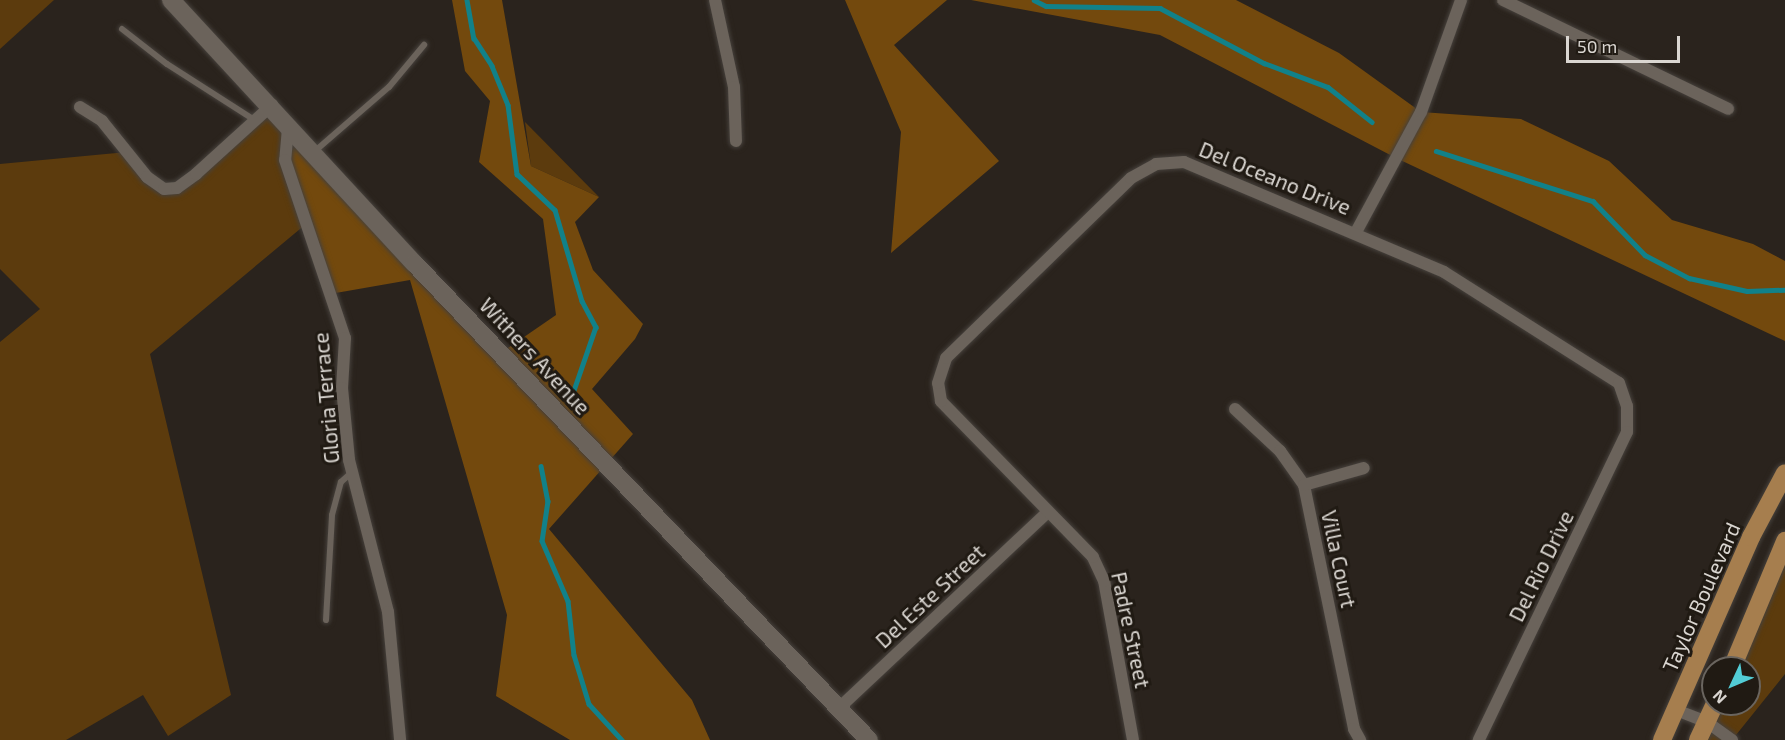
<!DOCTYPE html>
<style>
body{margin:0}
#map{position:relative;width:1785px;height:740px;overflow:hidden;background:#2a231d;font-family:"Exo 2",sans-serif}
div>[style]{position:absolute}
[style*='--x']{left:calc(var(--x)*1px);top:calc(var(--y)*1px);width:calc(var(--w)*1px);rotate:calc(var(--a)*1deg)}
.green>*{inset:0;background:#5c3b0d}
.forest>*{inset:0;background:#73490d}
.stream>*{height:4.5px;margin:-2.25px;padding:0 2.25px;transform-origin:2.25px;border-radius:2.25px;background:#118189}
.roads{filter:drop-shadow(0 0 2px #46413c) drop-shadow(0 0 2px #46413c)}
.lane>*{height:6px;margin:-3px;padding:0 3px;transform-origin:3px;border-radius:3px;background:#6b635b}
.street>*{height:12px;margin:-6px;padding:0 6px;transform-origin:6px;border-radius:6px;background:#6b635b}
.secondary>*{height:18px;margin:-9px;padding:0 9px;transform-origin:9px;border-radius:9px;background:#6b635b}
.primary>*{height:18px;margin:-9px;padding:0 9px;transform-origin:9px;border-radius:9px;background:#a67e4e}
span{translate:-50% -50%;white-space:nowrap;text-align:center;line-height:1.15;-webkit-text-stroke:6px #201a13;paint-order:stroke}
.street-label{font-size:21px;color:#dad6d1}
.north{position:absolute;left:1701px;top:656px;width:60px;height:60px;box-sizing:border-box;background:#201a13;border:2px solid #6a655f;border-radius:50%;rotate:226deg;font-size:16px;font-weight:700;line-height:24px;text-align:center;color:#dad6d1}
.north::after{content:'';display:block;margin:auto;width:21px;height:27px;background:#52ccd5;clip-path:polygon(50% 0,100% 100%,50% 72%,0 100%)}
.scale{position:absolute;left:1566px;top:36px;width:114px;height:27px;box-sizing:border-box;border:3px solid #dad6d1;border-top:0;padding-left:8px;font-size:18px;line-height:21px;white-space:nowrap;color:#dad6d1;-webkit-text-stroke:4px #201a13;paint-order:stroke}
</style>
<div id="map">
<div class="green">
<i style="clip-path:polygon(0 0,54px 0,0 49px)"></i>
<i style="clip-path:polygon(272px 105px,288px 128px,306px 224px,150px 354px,231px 695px,168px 736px,143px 695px,66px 740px,0 740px,0 342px,40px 309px,0 269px,0 164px,127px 152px,147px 177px,177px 188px)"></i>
<i style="clip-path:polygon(525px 122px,599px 197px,531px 166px)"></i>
<i style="clip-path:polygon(1785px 541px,1785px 674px,1732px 740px,1698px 740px,1715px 704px,1749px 704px,1749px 668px,1732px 668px)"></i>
</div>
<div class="forest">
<i style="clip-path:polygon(452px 0,502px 0,531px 166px,599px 197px,575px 222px,593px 270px,643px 324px,635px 339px,592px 389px,633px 434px,549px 529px,692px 700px,710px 740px,570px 740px,496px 696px,507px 615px,410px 280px,330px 294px,285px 160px,288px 128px,502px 352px,556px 315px,543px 219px,479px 162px,490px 101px,465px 71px)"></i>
<i style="clip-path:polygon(845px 0,947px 0,894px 45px,999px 161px,891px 253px,901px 132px)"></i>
<i style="clip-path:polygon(971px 0,1236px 0,1339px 53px,1421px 112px,1521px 119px,1609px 161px,1672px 220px,1753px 244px,1785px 261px,1785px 341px,1396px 158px,1160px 35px)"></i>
</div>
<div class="stream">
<i style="--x:467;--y:0;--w:39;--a:80"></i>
<i style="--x:474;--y:38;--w:33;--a:57"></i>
<i style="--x:492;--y:66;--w:42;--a:67.7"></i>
<i style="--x:508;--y:105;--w:70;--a:82.6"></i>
<i style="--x:517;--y:174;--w:52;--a:43.5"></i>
<i style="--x:555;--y:210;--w:95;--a:73.5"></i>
<i style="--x:582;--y:301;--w:30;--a:62"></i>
<i style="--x:596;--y:327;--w:76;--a:109.1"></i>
<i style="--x:1034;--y:0;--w:13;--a:27"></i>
<i style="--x:1046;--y:6;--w:114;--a:1"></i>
<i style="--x:1160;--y:8;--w:118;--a:27.9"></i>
<i style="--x:1264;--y:63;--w:68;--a:20.6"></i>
<i style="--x:1328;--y:87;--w:56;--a:38.5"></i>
<i style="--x:1436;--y:151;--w:165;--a:17.7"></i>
<i style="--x:1593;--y:201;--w:75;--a:46.1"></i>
<i style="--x:1645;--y:255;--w:50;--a:27.6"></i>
<i style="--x:1689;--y:278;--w:59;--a:12.6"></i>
<i style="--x:1747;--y:291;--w:38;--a:-2"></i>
<i style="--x:541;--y:466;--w:36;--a:79"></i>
<i style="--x:548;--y:501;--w:40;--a:98.5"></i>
<i style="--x:542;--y:541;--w:65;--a:66.6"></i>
<i style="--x:568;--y:601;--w:54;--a:83.7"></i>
<i style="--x:574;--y:655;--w:51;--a:73"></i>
<i style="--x:589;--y:704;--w:49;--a:47.5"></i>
</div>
<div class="roads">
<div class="lane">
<i style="--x:122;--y:29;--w:57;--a:37.9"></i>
<i style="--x:167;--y:64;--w:102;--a:32.6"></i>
<i style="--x:315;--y:151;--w:98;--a:-40.9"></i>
<i style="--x:389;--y:87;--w:55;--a:-50.2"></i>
<i style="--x:326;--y:620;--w:105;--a:-86.7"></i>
<i style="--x:332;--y:515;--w:34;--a:-75"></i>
<i style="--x:341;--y:482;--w:15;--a:-42"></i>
</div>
<div class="street">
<i style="--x:715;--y:0;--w:89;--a:77.7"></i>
<i style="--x:734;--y:87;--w:54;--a:87.9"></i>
<i style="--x:1503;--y:0;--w:250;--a:25.8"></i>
<i style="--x:80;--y:107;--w:26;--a:32"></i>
<i style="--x:102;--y:121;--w:72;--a:51.2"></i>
<i style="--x:147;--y:177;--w:21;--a:35"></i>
<i style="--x:164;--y:189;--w:13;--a:-4"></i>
<i style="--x:177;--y:188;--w:24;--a:-36"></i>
<i style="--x:196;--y:174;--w:103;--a:-42.2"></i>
<i style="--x:288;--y:128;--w:32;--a:95"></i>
<i style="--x:285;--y:160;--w:188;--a:71.4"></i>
<i style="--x:345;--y:338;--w:50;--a:93.4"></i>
<i style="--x:342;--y:388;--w:72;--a:84.4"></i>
<i style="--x:349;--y:460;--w:157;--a:75.6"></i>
<i style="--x:388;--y:612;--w:129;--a:84.6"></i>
<i style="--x:1356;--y:232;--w:136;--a:-61.6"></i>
<i style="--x:1421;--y:112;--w:119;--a:-70.3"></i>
<i style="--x:1235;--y:409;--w:62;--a:43"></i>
<i style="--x:1280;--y:451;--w:42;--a:54.8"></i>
<i style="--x:1304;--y:485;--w:249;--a:78.4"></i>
<i style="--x:1354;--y:729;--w:13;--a:61"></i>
<i style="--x:1304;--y:485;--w:62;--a:-15.8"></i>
<i style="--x:839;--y:708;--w:285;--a:-43.2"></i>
<i style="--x:1676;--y:710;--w:33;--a:21"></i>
<i style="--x:1707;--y:722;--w:31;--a:36"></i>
<i style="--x:1133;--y:740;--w:162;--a:-100.3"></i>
<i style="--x:1104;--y:581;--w:26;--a:-115"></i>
<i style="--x:1093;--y:557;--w:218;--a:-134.3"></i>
<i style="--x:941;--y:401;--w:18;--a:-99"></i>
<i style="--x:938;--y:383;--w:26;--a:-72"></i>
<i style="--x:946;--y:358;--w:258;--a:-44.2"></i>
<i style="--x:1131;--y:178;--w:29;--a:-29"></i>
<i style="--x:1156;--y:164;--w:28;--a:-4"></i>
<i style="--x:1184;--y:162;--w:282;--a:22.9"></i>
<i style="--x:1444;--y:272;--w:207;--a:32.4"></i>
<i style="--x:1619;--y:383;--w:24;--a:71"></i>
<i style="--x:1627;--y:406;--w:26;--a:90"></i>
<i style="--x:1627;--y:432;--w:342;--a:115.7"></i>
</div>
<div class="secondary">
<i style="--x:171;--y:0;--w:358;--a:47.3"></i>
<i style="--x:414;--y:263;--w:659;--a:46.35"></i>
</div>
<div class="primary">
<i style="--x:1732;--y:668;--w:138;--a:-67.3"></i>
<i style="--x:1662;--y:740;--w:222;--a:-66.3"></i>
<i style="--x:1751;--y:537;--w:72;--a:-62"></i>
<i style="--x:1698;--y:740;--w:40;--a:-65"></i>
</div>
</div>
<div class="street-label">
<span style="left:1275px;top:178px;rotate:22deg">Del Oceano Drive</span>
<span style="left:535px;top:356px;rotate:47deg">Withers Avenue</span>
<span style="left:326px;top:398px;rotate:-95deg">Gloria Terrace</span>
<span style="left:1339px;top:559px;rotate:78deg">Villa Court</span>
<span style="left:1541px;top:566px;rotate:-64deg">Del Rio Drive</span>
<span style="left:930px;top:596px;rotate:-43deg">Del Este Street</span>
<span style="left:1701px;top:597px;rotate:-66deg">Taylor Boulevard</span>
<span style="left:1131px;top:630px;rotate:78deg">Padre Street</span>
</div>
<div class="north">N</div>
<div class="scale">50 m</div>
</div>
